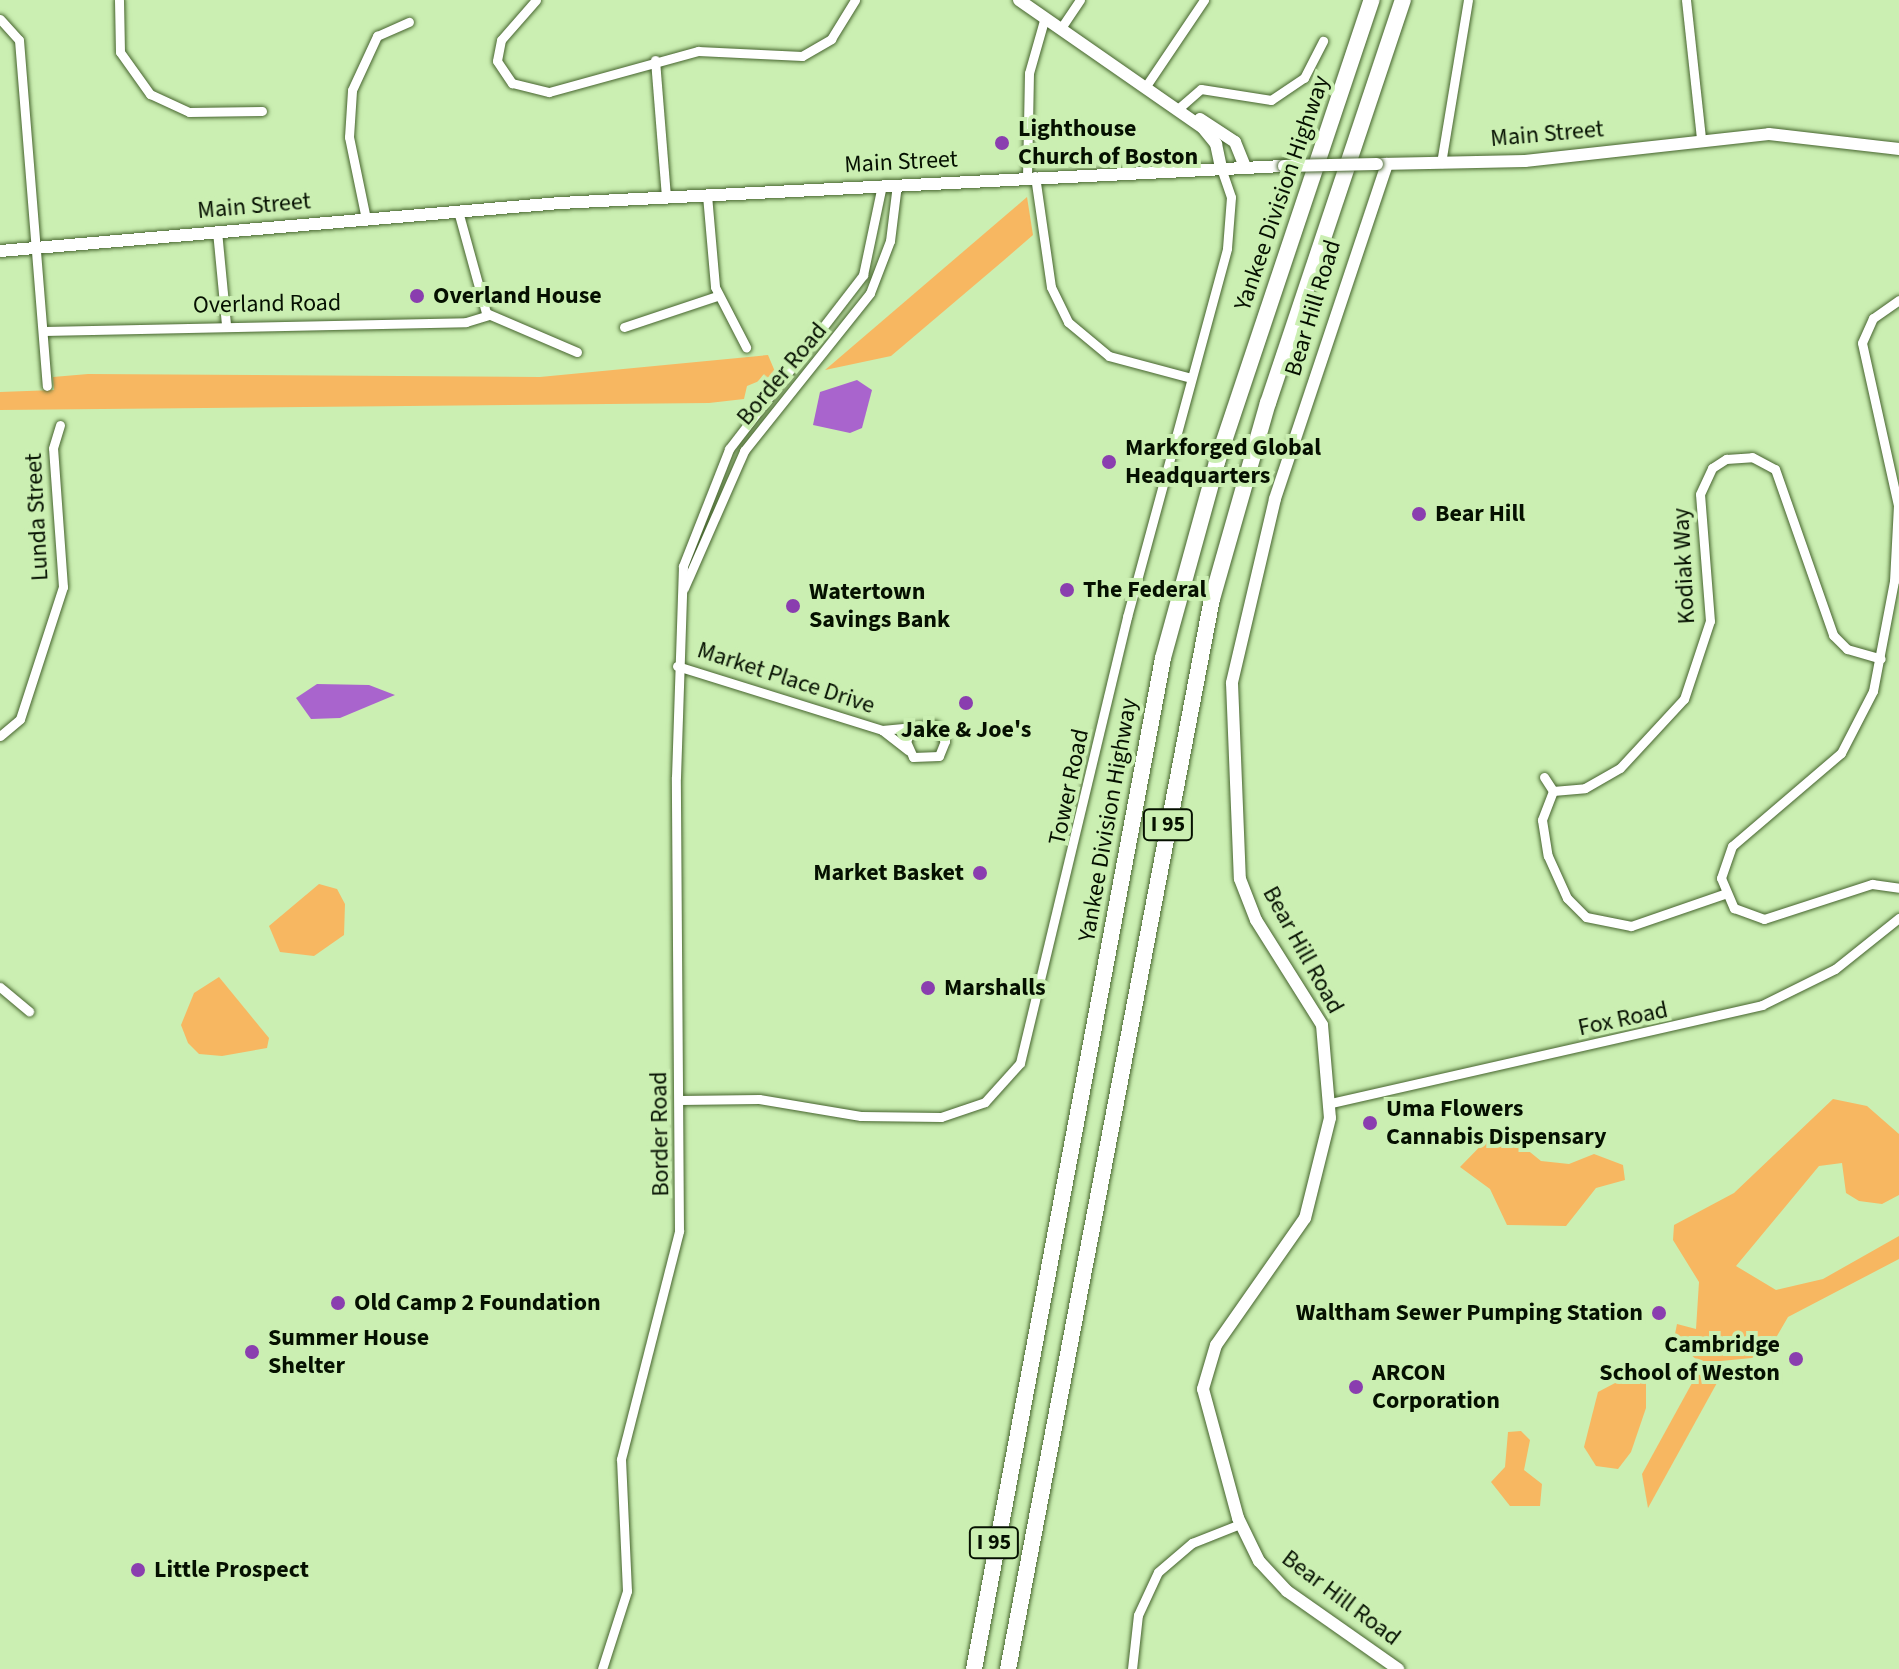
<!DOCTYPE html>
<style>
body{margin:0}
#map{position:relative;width:1899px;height:1669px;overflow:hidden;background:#cbefb2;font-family:"Source Sans 3",sans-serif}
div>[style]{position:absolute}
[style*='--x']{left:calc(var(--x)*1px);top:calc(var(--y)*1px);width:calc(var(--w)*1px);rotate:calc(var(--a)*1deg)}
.green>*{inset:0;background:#f7b761}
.water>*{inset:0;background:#a964cd}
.roads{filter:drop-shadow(0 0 2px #46642e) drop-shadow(0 0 2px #46642e)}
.street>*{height:9px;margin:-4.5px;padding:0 4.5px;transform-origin:4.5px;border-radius:4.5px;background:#fff}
.secondary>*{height:12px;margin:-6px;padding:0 6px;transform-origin:6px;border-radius:6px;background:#fff}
.highway>*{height:16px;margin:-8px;padding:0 8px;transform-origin:8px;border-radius:8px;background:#fff}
.bridges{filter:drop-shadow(0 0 2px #46642e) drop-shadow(0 0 2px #46642e)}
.secondary-bridge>*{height:12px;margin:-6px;padding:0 6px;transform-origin:6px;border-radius:6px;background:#fff}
.dots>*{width:22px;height:22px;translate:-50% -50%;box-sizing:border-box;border:4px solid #cbefb2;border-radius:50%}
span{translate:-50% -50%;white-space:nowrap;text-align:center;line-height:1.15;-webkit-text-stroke:8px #cbefb2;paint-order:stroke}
.shield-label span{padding:2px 6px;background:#cbefb2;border:2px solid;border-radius:6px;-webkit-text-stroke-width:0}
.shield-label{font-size:22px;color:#051000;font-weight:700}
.poi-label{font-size:24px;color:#051000;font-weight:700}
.left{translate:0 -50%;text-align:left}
.right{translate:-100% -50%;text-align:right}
.street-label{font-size:24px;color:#051000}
</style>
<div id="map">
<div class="green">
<i style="clip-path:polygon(1027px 197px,1033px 235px,1003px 261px,891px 356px,825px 370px)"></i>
<i style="clip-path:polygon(768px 355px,776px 374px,747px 386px,744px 399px,709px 403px,0 410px,0 392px,54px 390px,53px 377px,88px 374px,540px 377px)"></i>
<i style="clip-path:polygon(319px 884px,337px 889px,345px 904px,344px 935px,314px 956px,280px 952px,269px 926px)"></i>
<i style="clip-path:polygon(219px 977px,269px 1038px,267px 1048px,222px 1056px,199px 1054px,188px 1043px,181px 1025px,194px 993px)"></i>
<i style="clip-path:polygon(1833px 1099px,1867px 1106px,1899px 1134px,1899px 1195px,1882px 1204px,1859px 1201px,1846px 1193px,1842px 1163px,1819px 1166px,1736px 1266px,1776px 1290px,1823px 1279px,1899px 1236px,1899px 1259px,1788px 1317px,1773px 1343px,1752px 1358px,1700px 1363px,1674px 1339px,1677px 1324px,1696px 1329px,1699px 1282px,1673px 1240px,1674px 1225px,1734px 1193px)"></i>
<i style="clip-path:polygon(1499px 1127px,1541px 1161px,1569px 1164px,1594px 1154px,1623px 1165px,1625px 1180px,1596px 1188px,1566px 1226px,1507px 1225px,1490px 1189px,1460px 1167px)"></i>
<i style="clip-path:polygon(1636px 1372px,1646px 1383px,1646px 1408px,1631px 1452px,1618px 1469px,1596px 1466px,1584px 1447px,1598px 1392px)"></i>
<i style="clip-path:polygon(1697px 1374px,1718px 1381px,1648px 1508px,1642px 1474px)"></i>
<i style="clip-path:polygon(1508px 1432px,1521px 1431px,1530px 1440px,1524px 1470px,1542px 1484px,1540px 1506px,1510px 1506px,1491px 1482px,1505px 1467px)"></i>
</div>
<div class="water">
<i style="clip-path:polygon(857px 380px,872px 390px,862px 428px,850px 433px,813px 425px,820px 392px)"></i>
<i style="clip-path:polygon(317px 684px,369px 685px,395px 695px,340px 718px,311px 719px,296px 698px)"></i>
</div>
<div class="roads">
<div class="street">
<i style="--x:119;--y:0;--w:52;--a:88.9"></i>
<i style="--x:120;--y:52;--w:52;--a:54.5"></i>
<i style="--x:150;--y:94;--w:43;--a:24.8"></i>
<i style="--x:189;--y:112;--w:73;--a:-0.8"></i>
<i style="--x:536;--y:0;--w:53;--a:131.2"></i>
<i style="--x:501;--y:40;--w:21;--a:101"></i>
<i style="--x:497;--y:61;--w:27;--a:56"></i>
<i style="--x:512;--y:83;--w:38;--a:14"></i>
<i style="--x:549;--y:92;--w:155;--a:-15.4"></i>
<i style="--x:698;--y:51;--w:104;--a:2.8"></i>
<i style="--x:802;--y:56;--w:34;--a:-30"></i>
<i style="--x:831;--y:39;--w:46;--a:-58.4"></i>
<i style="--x:1686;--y:0;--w:140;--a:83.8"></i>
<i style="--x:0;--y:19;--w:28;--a:48"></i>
<i style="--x:19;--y:40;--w:347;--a:85.4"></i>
<i style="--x:1061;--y:28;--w:34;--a:-56"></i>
<i style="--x:655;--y:60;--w:137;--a:85.4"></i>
<i style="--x:1146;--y:86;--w:104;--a:-56"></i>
<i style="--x:1179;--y:108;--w:29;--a:-41"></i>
<i style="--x:1201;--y:89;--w:71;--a:8.9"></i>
<i style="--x:1271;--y:100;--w:40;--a:-34"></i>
<i style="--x:1304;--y:78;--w:42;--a:-62.8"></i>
<i style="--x:1441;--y:163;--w:165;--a:-80.6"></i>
<i style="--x:1035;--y:176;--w:112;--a:81.8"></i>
<i style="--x:1051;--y:287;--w:39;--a:64"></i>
<i style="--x:1068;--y:322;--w:53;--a:39.7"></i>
<i style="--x:1109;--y:356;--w:85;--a:15"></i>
<i style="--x:1027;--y:177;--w:104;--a:-88.9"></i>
<i style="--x:1029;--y:73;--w:58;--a:-74.1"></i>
<i style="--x:707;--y:195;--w:92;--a:85"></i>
<i style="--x:715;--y:287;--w:68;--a:62.7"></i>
<i style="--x:458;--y:211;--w:106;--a:74.6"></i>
<i style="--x:486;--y:313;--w:99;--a:23.2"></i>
<i style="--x:366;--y:219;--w:84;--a:-101.7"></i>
<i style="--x:349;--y:137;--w:47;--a:-86.3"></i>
<i style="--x:352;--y:90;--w:60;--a:-65.2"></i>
<i style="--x:377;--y:36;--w:35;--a:-24"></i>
<i style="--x:217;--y:231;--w:94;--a:84.5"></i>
<i style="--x:1899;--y:300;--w:32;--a:145"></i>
<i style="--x:1873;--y:318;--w:27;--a:114"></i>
<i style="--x:1862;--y:343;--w:166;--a:77.5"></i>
<i style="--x:1898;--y:505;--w:76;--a:93"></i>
<i style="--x:1894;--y:581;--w:112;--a:100.8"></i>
<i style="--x:1873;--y:691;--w:70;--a:117.3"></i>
<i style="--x:1841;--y:753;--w:143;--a:139.5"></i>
<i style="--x:1732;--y:846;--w:34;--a:109"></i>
<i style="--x:1721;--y:878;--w:33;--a:67"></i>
<i style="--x:1734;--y:908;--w:32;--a:20"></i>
<i style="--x:1764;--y:919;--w:114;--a:-18"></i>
<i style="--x:1872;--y:884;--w:27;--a:8"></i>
<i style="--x:624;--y:327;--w:98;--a:-18.4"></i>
<i style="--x:44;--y:331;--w:422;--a:-1.2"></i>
<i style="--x:466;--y:322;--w:24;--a:-17"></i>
<i style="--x:684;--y:588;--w:150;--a:-66.3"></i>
<i style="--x:744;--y:451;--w:202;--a:-51.4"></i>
<i style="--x:870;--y:293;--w:56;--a:-69"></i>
<i style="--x:890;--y:241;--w:57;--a:-83"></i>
<i style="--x:677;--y:666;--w:215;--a:17.3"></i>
<i style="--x:882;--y:730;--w:33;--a:38"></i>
<i style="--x:882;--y:730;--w:53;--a:-5.4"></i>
<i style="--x:935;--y:725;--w:19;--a:58"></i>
<i style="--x:945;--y:741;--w:16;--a:112"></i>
<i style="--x:939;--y:756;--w:26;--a:178"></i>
<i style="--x:913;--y:757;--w:17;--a:-114"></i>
<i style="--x:906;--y:741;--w:15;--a:-62"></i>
<i style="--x:0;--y:736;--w:26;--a:-40"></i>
<i style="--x:20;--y:719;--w:139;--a:-72"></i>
<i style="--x:63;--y:587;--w:139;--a:-94.1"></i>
<i style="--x:53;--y:448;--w:24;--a:-73"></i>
<i style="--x:1544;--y:777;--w:17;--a:57"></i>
<i style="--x:1553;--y:791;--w:31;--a:111"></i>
<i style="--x:1542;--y:820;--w:36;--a:81"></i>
<i style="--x:1548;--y:856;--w:46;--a:65.7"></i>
<i style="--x:1567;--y:898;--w:27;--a:45"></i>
<i style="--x:1586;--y:917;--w:46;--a:11.3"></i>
<i style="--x:1631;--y:926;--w:98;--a:-19"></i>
<i style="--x:1553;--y:791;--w:32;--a:-5"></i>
<i style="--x:1585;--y:788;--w:40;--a:-29.7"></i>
<i style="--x:1620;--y:768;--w:94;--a:-47.2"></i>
<i style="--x:1684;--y:699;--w:82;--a:-71.6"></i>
<i style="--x:1710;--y:621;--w:127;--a:-94.5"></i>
<i style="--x:1700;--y:494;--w:29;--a:-65"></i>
<i style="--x:1712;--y:468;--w:17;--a:-33"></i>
<i style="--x:1726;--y:459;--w:26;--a:-4"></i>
<i style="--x:1752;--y:457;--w:26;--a:28"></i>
<i style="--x:1775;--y:469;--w:176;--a:70.7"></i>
<i style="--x:1833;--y:635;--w:20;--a:45"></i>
<i style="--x:1847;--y:649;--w:35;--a:16"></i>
<i style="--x:0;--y:987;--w:38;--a:40"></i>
<i style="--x:680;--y:1100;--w:79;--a:-0.7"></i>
<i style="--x:759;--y:1099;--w:103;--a:9.5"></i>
<i style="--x:861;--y:1116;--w:80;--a:0.7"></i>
<i style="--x:941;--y:1117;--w:46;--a:-18.8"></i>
<i style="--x:985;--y:1102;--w:52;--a:-48.1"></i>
<i style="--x:1020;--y:1063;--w:459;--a:-76.5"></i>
<i style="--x:1127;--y:617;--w:382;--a:-74.8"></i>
<i style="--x:1227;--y:248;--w:51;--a:-85.5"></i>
<i style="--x:1231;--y:197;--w:31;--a:-109"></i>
<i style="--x:1331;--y:1103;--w:442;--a:-12.8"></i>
<i style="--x:1762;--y:1005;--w:81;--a:-26.3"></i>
<i style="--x:1835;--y:969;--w:82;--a:-38.6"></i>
<i style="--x:602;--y:1669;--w:82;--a:-72.2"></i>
<i style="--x:627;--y:1591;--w:132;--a:-92.6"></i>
<i style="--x:621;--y:1459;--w:235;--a:-75.7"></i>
<i style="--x:679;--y:1231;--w:454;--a:-90.4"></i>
<i style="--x:676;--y:777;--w:211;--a:-88.1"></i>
<i style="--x:683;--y:566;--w:126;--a:-68.5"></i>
<i style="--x:729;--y:449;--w:220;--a:-52.4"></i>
<i style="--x:863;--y:275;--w:92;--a:-78.1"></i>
<i style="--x:1132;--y:1669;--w:54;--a:-83.7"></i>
<i style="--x:1138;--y:1615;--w:47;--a:-65.1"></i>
<i style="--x:1158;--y:1572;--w:45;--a:-40.5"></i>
<i style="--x:1192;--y:1543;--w:52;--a:-21.6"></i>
</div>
<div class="secondary">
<i style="--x:1019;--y:0;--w:224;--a:34.8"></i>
<i style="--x:1203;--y:128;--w:21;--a:51"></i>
<i style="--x:1216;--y:144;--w:25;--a:78"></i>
<i style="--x:1200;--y:119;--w:42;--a:33.3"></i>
<i style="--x:1235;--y:142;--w:27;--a:68"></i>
<i style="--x:1381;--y:164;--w:144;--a:-1.2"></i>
<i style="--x:1525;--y:161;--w:245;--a:-6.3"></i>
<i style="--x:1769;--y:134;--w:131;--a:6.6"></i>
<i style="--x:1387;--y:164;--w:353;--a:108.5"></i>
<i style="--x:1275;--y:499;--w:189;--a:103.2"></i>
<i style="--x:1232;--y:683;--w:196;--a:87.7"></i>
<i style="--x:1240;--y:879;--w:44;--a:68.7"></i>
<i style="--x:1256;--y:920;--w:124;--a:57.8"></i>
<i style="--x:1322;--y:1025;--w:93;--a:85.1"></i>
<i style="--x:1330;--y:1118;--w:103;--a:104"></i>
<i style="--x:1305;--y:1218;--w:155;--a:125"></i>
<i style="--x:1216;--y:1345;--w:46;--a:106.5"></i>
<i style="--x:1203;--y:1389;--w:134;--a:74.8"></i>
<i style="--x:1238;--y:1518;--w:48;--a:64"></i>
<i style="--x:1259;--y:1561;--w:41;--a:47"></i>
<i style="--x:1287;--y:1591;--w:136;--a:35.1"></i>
<i style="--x:0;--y:251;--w:562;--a:-4.9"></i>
<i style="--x:560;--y:203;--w:725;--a:-2.93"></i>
</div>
<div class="highway">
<i style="--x:974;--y:1669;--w:1029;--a:-79.41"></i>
<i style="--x:1163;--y:658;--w:203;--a:-74.6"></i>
<i style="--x:1217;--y:462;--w:487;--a:-71.5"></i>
<i style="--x:1008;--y:1669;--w:1089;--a:-79.21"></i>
<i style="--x:1212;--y:599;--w:204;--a:-74.1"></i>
<i style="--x:1268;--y:403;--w:425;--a:-71.5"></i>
</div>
</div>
<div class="bridges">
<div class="secondary-bridge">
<i style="--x:1284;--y:166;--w:93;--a:-1.2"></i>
</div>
</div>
<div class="dots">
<i style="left:1002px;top:143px;background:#8a3eaf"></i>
<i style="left:417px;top:296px;background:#8a3eaf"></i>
<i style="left:1109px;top:462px;background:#8a3eaf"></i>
<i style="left:1419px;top:514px;background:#8a3eaf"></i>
<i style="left:1067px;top:590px;background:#8a3eaf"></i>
<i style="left:793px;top:606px;background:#8a3eaf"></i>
<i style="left:966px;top:703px;background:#8a3eaf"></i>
<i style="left:980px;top:873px;background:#8a3eaf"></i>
<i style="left:928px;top:988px;background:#8a3eaf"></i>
<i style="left:1370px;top:1123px;background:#8a3eaf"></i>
<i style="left:338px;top:1303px;background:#8a3eaf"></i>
<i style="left:1659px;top:1313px;background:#8a3eaf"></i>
<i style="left:252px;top:1352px;background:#8a3eaf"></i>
<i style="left:1796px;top:1359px;background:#8a3eaf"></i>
<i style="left:1356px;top:1387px;background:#8a3eaf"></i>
<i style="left:138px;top:1570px;background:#8a3eaf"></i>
</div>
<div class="shield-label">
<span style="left:1168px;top:825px">I 95</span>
<span style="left:994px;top:1543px">I 95</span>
</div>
<div class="poi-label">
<span class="left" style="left:1018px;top:143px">Lighthouse<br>Church of Boston</span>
<span class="left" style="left:433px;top:296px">Overland House</span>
<span class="left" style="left:1125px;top:462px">Markforged Global<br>Headquarters</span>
<span class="left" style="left:1435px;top:514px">Bear Hill</span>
<span class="left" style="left:1083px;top:590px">The Federal</span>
<span class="left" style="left:809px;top:606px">Watertown<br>Savings Bank</span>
<span style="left:966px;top:730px">Jake &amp; Joe's</span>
<span class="right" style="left:964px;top:873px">Market Basket</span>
<span class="left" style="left:944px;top:988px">Marshalls</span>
<span class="left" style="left:1386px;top:1123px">Uma Flowers<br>Cannabis Dispensary</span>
<span class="left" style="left:354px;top:1303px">Old Camp 2 Foundation</span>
<span class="right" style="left:1643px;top:1313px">Waltham Sewer Pumping Station</span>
<span class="left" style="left:268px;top:1352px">Summer House<br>Shelter</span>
<span class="right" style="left:1780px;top:1359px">Cambridge<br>School of Weston</span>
<span class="left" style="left:1372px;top:1387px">ARCON<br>Corporation</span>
<span class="left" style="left:154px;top:1570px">Little Prospect</span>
</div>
<div class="street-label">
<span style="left:1547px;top:134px;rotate:-5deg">Main Street</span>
<span style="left:901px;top:162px;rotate:-3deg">Main Street</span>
<span style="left:1282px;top:193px;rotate:-71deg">Yankee Division Highway</span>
<span style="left:254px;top:206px;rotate:-5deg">Main Street</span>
<span style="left:267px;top:304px;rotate:-1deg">Overland Road</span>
<span style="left:1313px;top:308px;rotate:-73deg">Bear Hill Road</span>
<span style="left:782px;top:374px;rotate:-50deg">Border Road</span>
<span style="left:37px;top:517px;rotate:-93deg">Lunda Street</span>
<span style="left:1684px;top:566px;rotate:-93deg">Kodiak Way</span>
<span style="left:786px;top:678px;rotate:18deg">Market Place Drive</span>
<span style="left:1069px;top:787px;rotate:-78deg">Tower Road</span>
<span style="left:1108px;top:820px;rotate:-80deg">Yankee Division Highway</span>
<span style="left:1303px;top:950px;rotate:61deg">Bear Hill Road</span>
<span style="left:1623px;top:1019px;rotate:-12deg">Fox Road</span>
<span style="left:660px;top:1134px;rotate:-91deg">Border Road</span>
<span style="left:1341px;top:1598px;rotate:37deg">Bear Hill Road</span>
</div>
</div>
